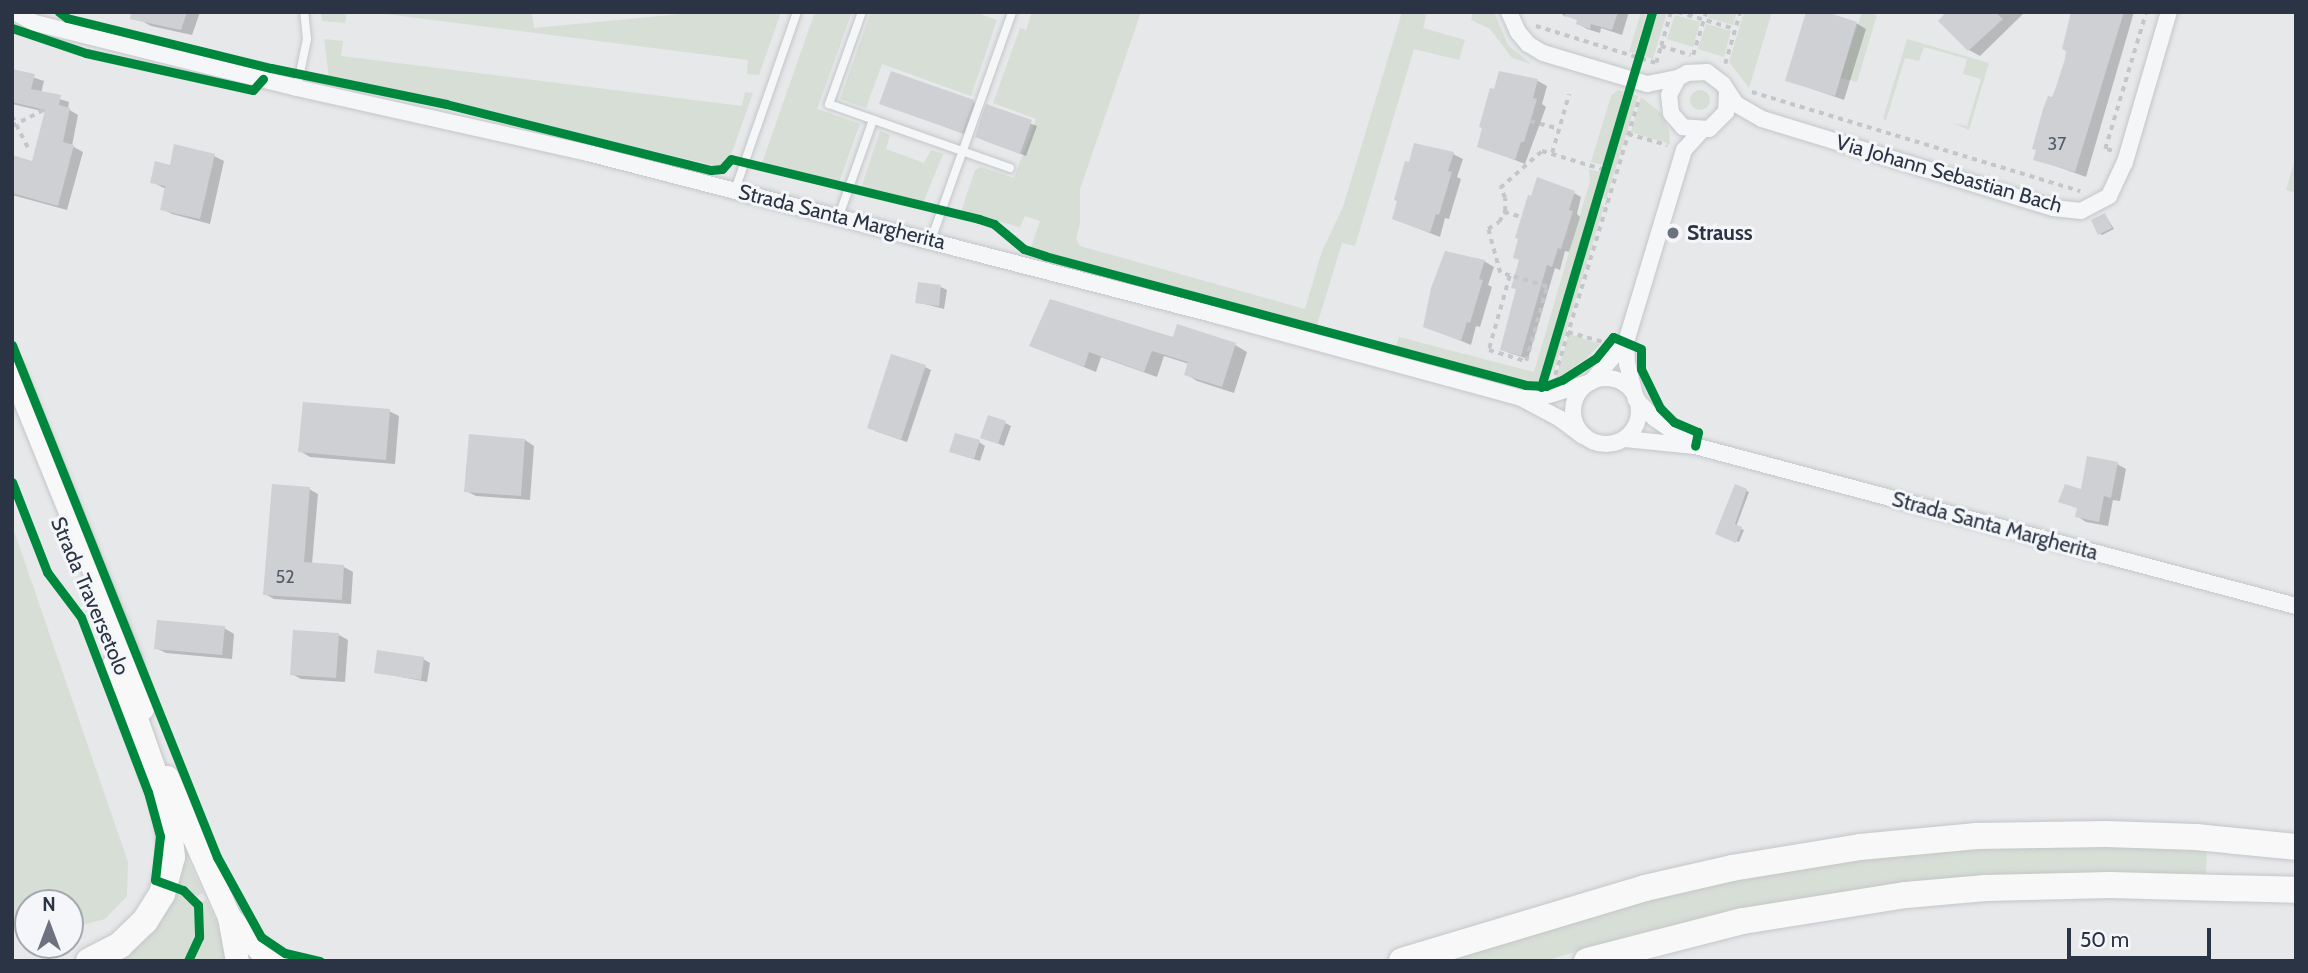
<!DOCTYPE html>
<style>
body{margin:0}
#map{position:relative;width:2308px;height:973px;overflow:hidden;background:#e6e8ea;font-family:Cabin,sans-serif}
div>[style]{position:absolute}
[style*='--x']{left:calc(var(--x)*1px);top:calc(var(--y)*1px);width:calc(var(--w)*1px);rotate:calc(var(--a)*1deg)}
.green>*{inset:0;background:#d6ded6}
.round{border-radius:50%}
.shadow>*{inset:0;background:#0003}
.building>*{inset:0;background:#ced0d3}
.path>*{height:3.5px;margin-top:-1.75px;transform-origin:0;background:repeating-linear-gradient(90deg,#c5c6ca 0 5px,transparent 0 10px)}
.roads{filter:drop-shadow(0 0 2px #c4c6c8) drop-shadow(0 0 2px #c4c6c8)}
.service>*{height:8px;margin:-4px;padding:0 4px;transform-origin:4px;border-radius:4px;background:#f5f6f7}
.minor>*{height:16px;margin:-8px;padding:0 8px;transform-origin:8px;border-radius:8px;background:#f5f6f7}
.minor>.ring{margin:-8px;padding:0;box-sizing:content-box;background:none;border:16px solid #f5f6f7;border-radius:50%}
.secondary>*{height:23px;margin:-11.5px;padding:0 11.5px;transform-origin:11.5px;border-radius:11.5px;background:#f8f8f8}
.trunk>*{height:26px;margin:-13px;padding:0 13px;transform-origin:13px;border-radius:13px;background:#f8f8f8}
.cycleway>*{height:9px;margin:-4.5px;padding:0 4.5px;transform-origin:4.5px;border-radius:4.5px;background:#00873e}
.dots>*{width:19px;height:19px;translate:-50% -50%;box-sizing:border-box;border:4px solid #f4f6f9;border-radius:50%}
span{translate:-50% -50%;white-space:nowrap;text-align:center;line-height:1.15;-webkit-text-stroke:6px #f4f6f9;paint-order:stroke}
.number-label{font-size:18px;color:#545c69}
.number-label span{-webkit-text-stroke-width:0}
.street-label{font-size:21px;color:#2b3445}
.poi-label{font-size:21px;color:#2b3445;font-weight:700}
.left{translate:0 -50%;text-align:left}
.frame{position:absolute;inset:0;border:14px solid #2b3445;pointer-events:none}
.north{position:absolute;left:14px;top:889px;width:70px;height:70px;box-sizing:border-box;background:#f4f6f9;border:2px solid #a4a8b1;border-radius:50%;rotate:0deg;font-size:19px;font-weight:700;line-height:28px;text-align:center;color:#2b3445}
.north::after{content:'';display:block;margin:auto;width:24px;height:32px;background:#6c737f;clip-path:polygon(50% 0,100% 100%,50% 72%,0 100%)}
.scale{position:absolute;left:2067px;top:928px;width:144px;height:32px;box-sizing:border-box;border:4px solid #2b3445;border-top:0;padding-left:9px;font-size:21px;line-height:24px;white-space:nowrap;color:#2b3445;-webkit-text-stroke:5px #f4f6f9;paint-order:stroke}
</style>
<div id="map">
<div class="green">
<i style="clip-path:polygon(321px 12px,347px 12px,345px 23px,322px 21px)"></i>
<i style="clip-path:polygon(370px 12px,532px 12px,534px 28px,702px 12px,781px 12px,759px 75px,747px 74px,748px 60px)"></i>
<i style="clip-path:polygon(815px 12px,852px 12px,817px 109px,860px 124px,839px 182px,762px 163px)"></i>
<i style="clip-path:polygon(871px 12px,974px 12px,997px 20px,971px 96px,882px 64px,866px 108px,840px 99px)"></i>
<i style="clip-path:polygon(1032px 12px,1141px 12px,1080px 189px,1080px 223px,1076px 238px,1080px 246px,1305px 309px,1322px 251px,1343px 207px,1402px 12px,1427px 12px,1423px 28px,1465px 40px,1459px 60px,1414px 49px,1355px 246px,1342px 243px,1317px 325px,1031px 248px,1040px 221px,1025px 216px,1020px 227px,961px 212px,975px 170px,981px 167px,1014px 178px,1036px 119px,993px 103px,1020px 28px,1026px 30px)"></i>
<i style="clip-path:polygon(1473px 12px,1494px 12px,1508px 45px,1531px 64px,1512px 58px,1490px 29px,1471px 20px)"></i>
<i style="clip-path:polygon(1641px 12px,1647px 12px,1635px 53px,1629px 52px)"></i>
<i style="clip-path:polygon(1657px 12px,1667px 12px,1653px 59px,1644px 56px)"></i>
<i style="clip-path:polygon(1709px 12px,1737px 12px,1733px 25px,1708px 18px)"></i>
<i style="clip-path:polygon(1744px 12px,1772px 12px,1749px 88px,1729px 62px)"></i>
<i style="clip-path:polygon(1862px 12px,1877px 15px,1857px 82px,1840px 78px)"></i>
<i style="clip-path:polygon(1675px 15px,1700px 22px,1693px 47px,1667px 39px)"></i>
<i style="clip-path:polygon(1706px 24px,1731px 31px,1724px 57px,1698px 49px)"></i>
<i style="clip-path:polygon(324px 39px,343px 41px,341px 56px,742px 106px,745px 92px,753px 93px,732px 152px,723px 164px,716px 166px,446px 101px,329px 77px)"></i>
<i style="clip-path:polygon(1907px 39px,1989px 63px,1969px 130px,1953px 123px,1967px 126px,1981px 79px,1963px 74px,1967px 59px,1924px 47px,1919px 61px,1905px 58px,1886px 120px,1883px 119px)"></i>
<i class="round" style="left:1690px;top:90px;width:20px;height:20px"></i>
<i style="clip-path:polygon(1618px 90px,1624px 92px,1603px 165px,1591px 162px,1611px 96px)"></i>
<i style="clip-path:polygon(1632px 94px,1638px 96px,1606px 199px,1601px 198px)"></i>
<i style="clip-path:polygon(1641px 97px,1661px 113px,1669px 130px,1670px 144px,1631px 132px)"></i>
<i style="clip-path:polygon(880px 131px,890px 135px,886px 149px,924px 163px,931px 150px,943px 154px,923px 203px,861px 188px)"></i>
<i style="clip-path:polygon(2296px 156px,2296px 193px,2286px 190px)"></i>
<i style="clip-path:polygon(1589px 169px,1601px 172px,1538px 383px,1396px 347px,1399px 337px,1534px 372px,1590px 181px)"></i>
<i style="clip-path:polygon(1599px 204px,1604px 206px,1554px 370px,1550px 369px)"></i>
<i style="clip-path:polygon(1569px 334px,1600px 344px,1587px 358px,1555px 380px)"></i>
<i style="clip-path:polygon(12px 525px,128px 862px,127px 896px,105px 919px,70px 928px,70px 903px,28px 903px,28px 932px,12px 931px)"></i>
<i style="clip-path:polygon(2032px 845px,2207px 849px,2206px 874px,2129px 873px,1907px 883px,1746px 908px,1627px 936px,1545px 961px,1438px 961px,1599px 911px,1743px 877px,1869px 857px)"></i>
<i style="clip-path:polygon(184px 851px,203px 893px,197px 896px,177px 884px)"></i>
<i style="clip-path:polygon(175px 891px,187px 896px,197px 910px,196px 933px,184px 961px,118px 961px)"></i>
<i style="clip-path:polygon(206px 900px,227px 943px,229px 961px,192px 961px,203px 935px,201px 902px)"></i>
</div>
<div class="shadow">
<i style="clip-path:polygon(141px 12px,200px 12px,192px 35px,151px 26px,140px 20px)"></i>
<i style="clip-path:polygon(1559px 12px,1629px 12px,1622px 35px,1601px 28px,1600px 33px,1587px 29px,1578px 24px,1586px 21px,1566px 15px,1566px 17px)"></i>
<i style="clip-path:polygon(1946px 12px,2025px 12px,1980px 56px,1969px 50px)"></i>
<i style="clip-path:polygon(2073px 12px,2134px 12px,2086px 177px,2036px 159px,2067px 59px)"></i>
<i style="clip-path:polygon(1856px 23px,1866px 29px,1844px 100px,1787px 80px)"></i>
<i style="clip-path:polygon(12px 70px,44px 81px,41px 93px,69px 102px,68px 109px,78px 115px,72px 146px,83px 152px,67px 210px,12px 195px,12px 157px,33px 163px,46px 112px,12px 104px)"></i>
<i style="clip-path:polygon(1500px 73px,1538px 81px,1547px 86px,1542px 104px,1546px 107px,1525px 164px,1479px 146px)"></i>
<i style="clip-path:polygon(973px 102px,983px 107px,972px 137px,881px 103px)"></i>
<i style="clip-path:polygon(987px 107px,1037px 126px,1026px 156px,983px 140px)"></i>
<i style="clip-path:polygon(1453px 154px,1463px 159px,1457px 177px,1461px 179px,1449px 219px,1445px 218px,1440px 237px,1394px 219px,1399px 201px)"></i>
<i style="clip-path:polygon(214px 156px,224px 161px,210px 224px,172px 214px,162px 209px,166px 189px,152px 182px,171px 167px)"></i>
<i style="clip-path:polygon(1574px 193px,1581px 197px,1577px 214px,1580px 217px,1569px 252px,1565px 251px,1560px 270px,1555px 268px,1528px 359px,1509px 353px,1502px 349px)"></i>
<i style="clip-path:polygon(2105px 215px,2114px 229px,2102px 235px,2099px 233px)"></i>
<i style="clip-path:polygon(1484px 261px,1494px 267px,1488px 285px,1492px 287px,1480px 327px,1476px 326px,1471px 345px,1425px 326px)"></i>
<i style="clip-path:polygon(941px 287px,947px 290px,944px 309px,917px 302px)"></i>
<i style="clip-path:polygon(1174px 339px,1235px 345px,1247px 352px,1234px 393px,1197px 381px,1186px 374px,1189px 364px,1164px 356px,1157px 377px,1101px 357px,1096px 372px,1031px 346px)"></i>
<i style="clip-path:polygon(925px 367px,931px 370px,907px 442px,875px 431px)"></i>
<i style="clip-path:polygon(389px 411px,399px 416px,395px 464px,310px 457px,300px 451px)"></i>
<i style="clip-path:polygon(1005px 423px,1011px 426px,1004px 446px,982px 437px)"></i>
<i style="clip-path:polygon(525px 440px,534px 446px,530px 500px,476px 496px,466px 491px)"></i>
<i style="clip-path:polygon(979px 442px,985px 446px,980px 461px,957px 454px)"></i>
<i style="clip-path:polygon(2117px 464px,2126px 469px,2120px 501px,2113px 500px,2108px 526px,2086px 522px,2077px 516px,2079px 509px,2061px 501px,2082px 492px)"></i>
<i style="clip-path:polygon(1736px 486px,1749px 492px,1736px 527px,1744px 530px,1739px 542px,1717px 534px)"></i>
<i style="clip-path:polygon(309px 489px,318px 494px,312px 564px,344px 567px,353px 572px,351px 604px,274px 599px,265px 594px)"></i>
<i style="clip-path:polygon(224px 628px,234px 634px,232px 659px,166px 653px,156px 648px)"></i>
<i style="clip-path:polygon(339px 635px,348px 640px,345px 682px,301px 679px,292px 674px)"></i>
<i style="clip-path:polygon(423px 659px,430px 663px,427px 682px,375px 672px)"></i>
</div>
<div class="building">
<i style="clip-path:polygon(131px 12px,187px 12px,181px 30px,130px 19px)"></i>
<i style="clip-path:polygon(1565px 12px,1618px 12px,1612px 30px,1591px 24px,1590px 29px,1576px 24px,1577px 20px,1565px 16px)"></i>
<i style="clip-path:polygon(1806px 12px,1826px 12px,1857px 22px,1835px 96px,1785px 81px)"></i>
<i style="clip-path:polygon(1946px 12px,1995px 12px,2003px 19px,1968px 51px,1938px 21px)"></i>
<i style="clip-path:polygon(2071px 12px,2124px 12px,2075px 172px,2033px 160px,2036px 150px,2032px 149px,2043px 109px,2048px 96px,2052px 97px,2055px 90px,2065px 59px,2066px 51px,2062px 49px)"></i>
<i style="clip-path:polygon(12px 69px,35px 74px,31px 89px,61px 95px,59px 105px,70px 108px,63px 142px,74px 145px,58px 206px,12px 193px,12px 155px,32px 161px,45px 110px,12px 102px)"></i>
<i style="clip-path:polygon(891px 71px,974px 100px,962px 133px,879px 104px)"></i>
<i style="clip-path:polygon(1499px 71px,1538px 79px,1533px 98px,1537px 99px,1524px 142px,1521px 142px,1515px 160px,1477px 147px,1482px 128px,1479px 127px,1490px 88px,1494px 89px)"></i>
<i style="clip-path:polygon(986px 104px,1032px 120px,1020px 154px,975px 137px)"></i>
<i style="clip-path:polygon(1414px 143px,1454px 152px,1448px 171px,1452px 172px,1439px 215px,1436px 214px,1430px 233px,1392px 219px,1397px 201px,1394px 200px,1405px 161px,1409px 162px)"></i>
<i style="clip-path:polygon(174px 144px,215px 154px,200px 219px,160px 210px,165px 186px,150px 183px,155px 161px,170px 165px)"></i>
<i style="clip-path:polygon(1537px 177px,1575px 191px,1569px 210px,1573px 211px,1561px 249px,1558px 248px,1552px 267px,1547px 265px,1521px 356px,1500px 350px,1516px 289px,1511px 288px,1519px 260px,1513px 258px,1518px 239px,1515px 238px,1528px 195px,1531px 196px)"></i>
<i style="clip-path:polygon(2105px 213px,2112px 228px,2098px 235px,2091px 220px)"></i>
<i style="clip-path:polygon(1445px 251px,1485px 260px,1479px 279px,1483px 280px,1470px 323px,1467px 322px,1461px 341px,1423px 327px,1431px 288px)"></i>
<i style="clip-path:polygon(918px 282px,941px 285px,939px 306px,915px 303px)"></i>
<i style="clip-path:polygon(1050px 299px,1173px 337px,1177px 324px,1236px 343px,1222px 387px,1184px 375px,1188px 362px,1152px 351px,1144px 372px,1089px 352px,1084px 367px,1029px 346px)"></i>
<i style="clip-path:polygon(891px 354px,926px 365px,901px 440px,867px 428px)"></i>
<i style="clip-path:polygon(303px 402px,390px 409px,386px 460px,298px 452px)"></i>
<i style="clip-path:polygon(988px 415px,1006px 421px,998px 444px,980px 438px)"></i>
<i style="clip-path:polygon(955px 433px,980px 440px,974px 459px,949px 452px)"></i>
<i style="clip-path:polygon(469px 434px,525px 439px,521px 496px,464px 492px)"></i>
<i style="clip-path:polygon(2087px 456px,2118px 462px,2111px 498px,2104px 496px,2099px 522px,2075px 517px,2077px 508px,2058px 502px,2065px 484px,2081px 489px)"></i>
<i style="clip-path:polygon(272px 484px,310px 487px,304px 562px,344px 565px,342px 600px,263px 595px)"></i>
<i style="clip-path:polygon(1735px 484px,1747px 489px,1735px 524px,1742px 527px,1736px 543px,1715px 534px)"></i>
<i style="clip-path:polygon(157px 620px,225px 626px,222px 655px,154px 649px)"></i>
<i style="clip-path:polygon(293px 630px,339px 633px,336px 678px,290px 675px)"></i>
<i style="clip-path:polygon(377px 650px,424px 657px,421px 680px,374px 673px)"></i>
</div>
<div class="path">
<i style="--x:1678;--y:12;--w:59;--a:16.6"></i>
<i style="--x:1536;--y:26;--w:126;--a:17.1"></i>
<i style="--x:1656;--y:63;--w:18;--a:-74"></i>
<i style="--x:1661;--y:46;--w:31;--a:17"></i>
<i style="--x:1661;--y:46;--w:35;--a:-74"></i>
<i style="--x:1693;--y:55;--w:45;--a:-73.2"></i>
<i style="--x:1725;--y:64;--w:54;--a:-73.9"></i>
<i style="--x:1752;--y:92;--w:343;--a:16.8"></i>
<i style="--x:12;--y:116;--w:38;--a:63"></i>
<i style="--x:1530;--y:121;--w:30;--a:15"></i>
<i style="--x:12;--y:126;--w:37;--a:-27"></i>
<i style="--x:1628;--y:134;--w:41;--a:15.8"></i>
<i style="--x:2112;--y:151;--w:7;--a:-164"></i>
<i style="--x:2105;--y:149;--w:143;--a:-73.3"></i>
<i style="--x:1552;--y:153;--w:61;--a:-73.9"></i>
<i style="--x:1596;--y:200;--w:11;--a:15"></i>
<i style="--x:1504;--y:212;--w:18;--a:16"></i>
<i style="--x:1510;--y:276;--w:77;--a:105.8"></i>
<i style="--x:1489;--y:350;--w:39;--a:17"></i>
<i style="--x:1526;--y:361;--w:77;--a:-74.2"></i>
<i style="--x:1547;--y:287;--w:39;--a:-163"></i>
<i style="--x:1510;--y:276;--w:10;--a:-163"></i>
<i style="--x:1500;--y:273;--w:46;--a:-105.3"></i>
<i style="--x:1488;--y:229;--w:13;--a:-32"></i>
<i style="--x:1499;--y:222;--w:13;--a:-61"></i>
<i style="--x:1505;--y:211;--w:13;--a:-90"></i>
<i style="--x:1505;--y:198;--w:11;--a:-117"></i>
<i style="--x:1500;--y:188;--w:56;--a:-41.4"></i>
<i style="--x:1542;--y:151;--w:66;--a:16.8"></i>
<i style="--x:1568;--y:332;--w:36;--a:16"></i>
<i style="--x:1545;--y:371;--w:10;--a:17"></i>
<i style="--x:1555;--y:375;--w:289;--a:-73.1"></i>
<i style="--x:161;--y:715;--w:48;--a:67.8"></i>
<i style="--x:295;--y:955;--w:26;--a:13"></i>
</div>
<div class="roads">
<div class="service">
<i style="--x:862;--y:12;--w:98;--a:109.7"></i>
<i style="--x:829;--y:104;--w:192;--a:19.5"></i>
<i style="--x:297;--y:88;--w:50;--a:-78.5"></i>
<i style="--x:307;--y:39;--w:27;--a:-96"></i>
<i style="--x:735;--y:190;--w:188;--a:-70.8"></i>
<i style="--x:839;--y:216;--w:102;--a:-70.5"></i>
<i style="--x:931;--y:240;--w:242;--a:-70.4"></i>
</div>
<div class="minor">
<i style="--x:14;--y:12;--w:24;--a:28"></i>
<i style="--x:35;--y:23;--w:270;--a:13.9"></i>
<i style="--x:297;--y:88;--w:298;--a:12.6"></i>
<i style="--x:588;--y:153;--w:649;--a:14.46"></i>
<i style="--x:1216;--y:315;--w:316;--a:15.2"></i>
<i style="--x:1521;--y:398;--w:43;--a:27.8"></i>
<i style="--x:1559;--y:418;--w:30;--a:37"></i>
<i style="--x:1509;--y:12;--w:22;--a:66"></i>
<i style="--x:1518;--y:32;--w:16;--a:50"></i>
<i style="--x:1528;--y:44;--w:17;--a:31"></i>
<i style="--x:1543;--y:53;--w:109;--a:16.6"></i>
<i style="--x:1647;--y:84;--w:32;--a:-11"></i>
<i style="--x:1727;--y:93;--w:19;--a:93"></i>
<i style="--x:1726;--y:112;--w:24;--a:135"></i>
<i style="--x:1709;--y:129;--w:26;--a:-176"></i>
<i style="--x:1683;--y:127;--w:18;--a:-131"></i>
<i style="--x:1671;--y:113;--w:18;--a:-96"></i>
<i style="--x:1669;--y:95;--w:19;--a:-62"></i>
<i style="--x:1678;--y:78;--w:10;--a:-29"></i>
<i style="--x:1687;--y:73;--w:20;--a:-3"></i>
<i style="--x:1707;--y:72;--w:20;--a:37"></i>
<i style="--x:1723;--y:84;--w:24;--a:57"></i>
<i style="--x:1736;--y:104;--w:30;--a:30"></i>
<i style="--x:1762;--y:119;--w:304;--a:17"></i>
<i style="--x:2053;--y:208;--w:28;--a:6"></i>
<i style="--x:2081;--y:211;--w:32;--a:-28"></i>
<i style="--x:2109;--y:196;--w:38;--a:-65"></i>
<i style="--x:2125;--y:162;--w:156;--a:-73.7"></i>
<i class="ring" style="left:1573px;top:378px;width:50px;height:50px"></i>
<i style="--x:1523;--y:398;--w:26;--a:-7"></i>
<i style="--x:1549;--y:395;--w:44;--a:-17.2"></i>
<i style="--x:1591;--y:382;--w:53;--a:-48.8"></i>
<i style="--x:1625;--y:439;--w:70;--a:5.7"></i>
<i style="--x:1695;--y:446;--w:622;--a:14.91"></i>
<i style="--x:1687;--y:441;--w:39;--a:-145"></i>
<i style="--x:1655;--y:419;--w:28;--a:-134"></i>
<i style="--x:1636;--y:399;--w:36;--a:-104"></i>
<i style="--x:1627;--y:364;--w:22;--a:-93"></i>
<i style="--x:1626;--y:342;--w:201;--a:-73.2"></i>
<i style="--x:1684;--y:150;--w:25;--a:-48"></i>
</div>
<div class="secondary">
<i style="--x:12;--y:369;--w:314;--a:67.9"></i>
<i style="--x:130;--y:660;--w:50;--a:76.2"></i>
<i style="--x:167;--y:777;--w:153;--a:66.1"></i>
<i style="--x:229;--y:917;--w:45;--a:79.7"></i>
<i style="--x:229;--y:917;--w:44;--a:46.8"></i>
<i style="--x:259;--y:949;--w:22;--a:34"></i>
</div>
<div class="trunk">
<i style="--x:89;--y:961;--w:35;--a:-27"></i>
<i style="--x:120;--y:945;--w:35;--a:-44"></i>
<i style="--x:145;--y:921;--w:32;--a:-58"></i>
<i style="--x:162;--y:894;--w:38;--a:-75"></i>
<i style="--x:172;--y:857;--w:47;--a:-96.1"></i>
<i style="--x:167;--y:810;--w:154;--a:-109.4"></i>
<i style="--x:1402;--y:961;--w:254;--a:-16.7"></i>
<i style="--x:1645;--y:888;--w:89;--a:-12.9"></i>
<i style="--x:1732;--y:868;--w:130;--a:-9.3"></i>
<i style="--x:1860;--y:847;--w:117;--a:-5.4"></i>
<i style="--x:1976;--y:836;--w:130;--a:-0.9"></i>
<i style="--x:2106;--y:834;--w:90;--a:1.9"></i>
<i style="--x:2196;--y:837;--w:100;--a:5.7"></i>
<i style="--x:1587;--y:961;--w:161;--a:-14.4"></i>
<i style="--x:1743;--y:921;--w:165;--a:-9.1"></i>
<i style="--x:1906;--y:895;--w:80;--a:-5"></i>
<i style="--x:1986;--y:888;--w:124;--a:-1.4"></i>
<i style="--x:2110;--y:885;--w:186;--a:1.5"></i>
</div>
</div>
<div class="cycleway">
<i style="--x:59;--y:12;--w:10;--a:37"></i>
<i style="--x:67;--y:18;--w:210;--a:13.8"></i>
<i style="--x:271;--y:68;--w:179;--a:11.6"></i>
<i style="--x:446;--y:104;--w:273;--a:14"></i>
<i style="--x:711;--y:170;--w:11;--a:-5"></i>
<i style="--x:722;--y:169;--w:13;--a:-48"></i>
<i style="--x:731;--y:159;--w:255;--a:13.6"></i>
<i style="--x:979;--y:219;--w:16;--a:18"></i>
<i style="--x:994;--y:224;--w:39;--a:40"></i>
<i style="--x:1024;--y:249;--w:22;--a:18"></i>
<i style="--x:1045;--y:256;--w:497;--a:15"></i>
<i style="--x:1525;--y:385;--w:21;--a:3"></i>
<i style="--x:1546;--y:386;--w:17;--a:-21"></i>
<i style="--x:1562;--y:380;--w:40;--a:-32.9"></i>
<i style="--x:1596;--y:358;--w:27;--a:-51"></i>
<i style="--x:1613;--y:337;--w:30;--a:23"></i>
<i style="--x:1641;--y:349;--w:20;--a:90"></i>
<i style="--x:1641;--y:369;--w:43;--a:64"></i>
<i style="--x:1660;--y:408;--w:20;--a:45"></i>
<i style="--x:1674;--y:422;--w:26;--a:23"></i>
<i style="--x:1698;--y:432;--w:14;--a:102"></i>
<i style="--x:12;--y:28;--w:78;--a:18.7"></i>
<i style="--x:86;--y:53;--w:171;--a:12.5"></i>
<i style="--x:253;--y:90;--w:15;--a:-48"></i>
<i style="--x:12;--y:345;--w:552;--a:68.18"></i>
<i style="--x:217;--y:857;--w:91;--a:61.2"></i>
<i style="--x:261;--y:937;--w:29;--a:34"></i>
<i style="--x:285;--y:953;--w:36;--a:13"></i>
<i style="--x:1541;--y:387;--w:391;--a:-73.5"></i>
<i style="--x:12;--y:482;--w:97;--a:68.7"></i>
<i style="--x:47;--y:572;--w:56;--a:52.9"></i>
<i style="--x:81;--y:617;--w:187;--a:69.1"></i>
<i style="--x:148;--y:792;--w:46;--a:74.7"></i>
<i style="--x:160;--y:836;--w:44;--a:96.5"></i>
<i style="--x:155;--y:880;--w:30;--a:20"></i>
<i style="--x:183;--y:890;--w:21;--a:45"></i>
<i style="--x:198;--y:905;--w:32;--a:88"></i>
<i style="--x:199;--y:937;--w:26;--a:115"></i>
</div>
<div class="dots">
<i style="left:1673px;top:233px;background:#6c737f"></i>
</div>
<div class="number-label">
<span style="left:2057px;top:144px">37</span>
<span style="left:285px;top:577px">52</span>
</div>
<div class="street-label">
<span style="left:1949px;top:174px;rotate:16deg">Via Johann Sebastian Bach</span>
<span style="left:842px;top:217px;rotate:14deg">Strada Santa Margherita</span>
<span style="left:1995px;top:526px;rotate:15deg">Strada Santa Margherita</span>
<span style="left:90px;top:596px;rotate:67deg">Strada Traversetolo</span>
</div>
<div class="poi-label">
<span class="left" style="left:1687px;top:233px">Strauss</span>
</div>
<div class="frame"></div>
<div class="north">N</div>
<div class="scale">50 m</div>
</div>
